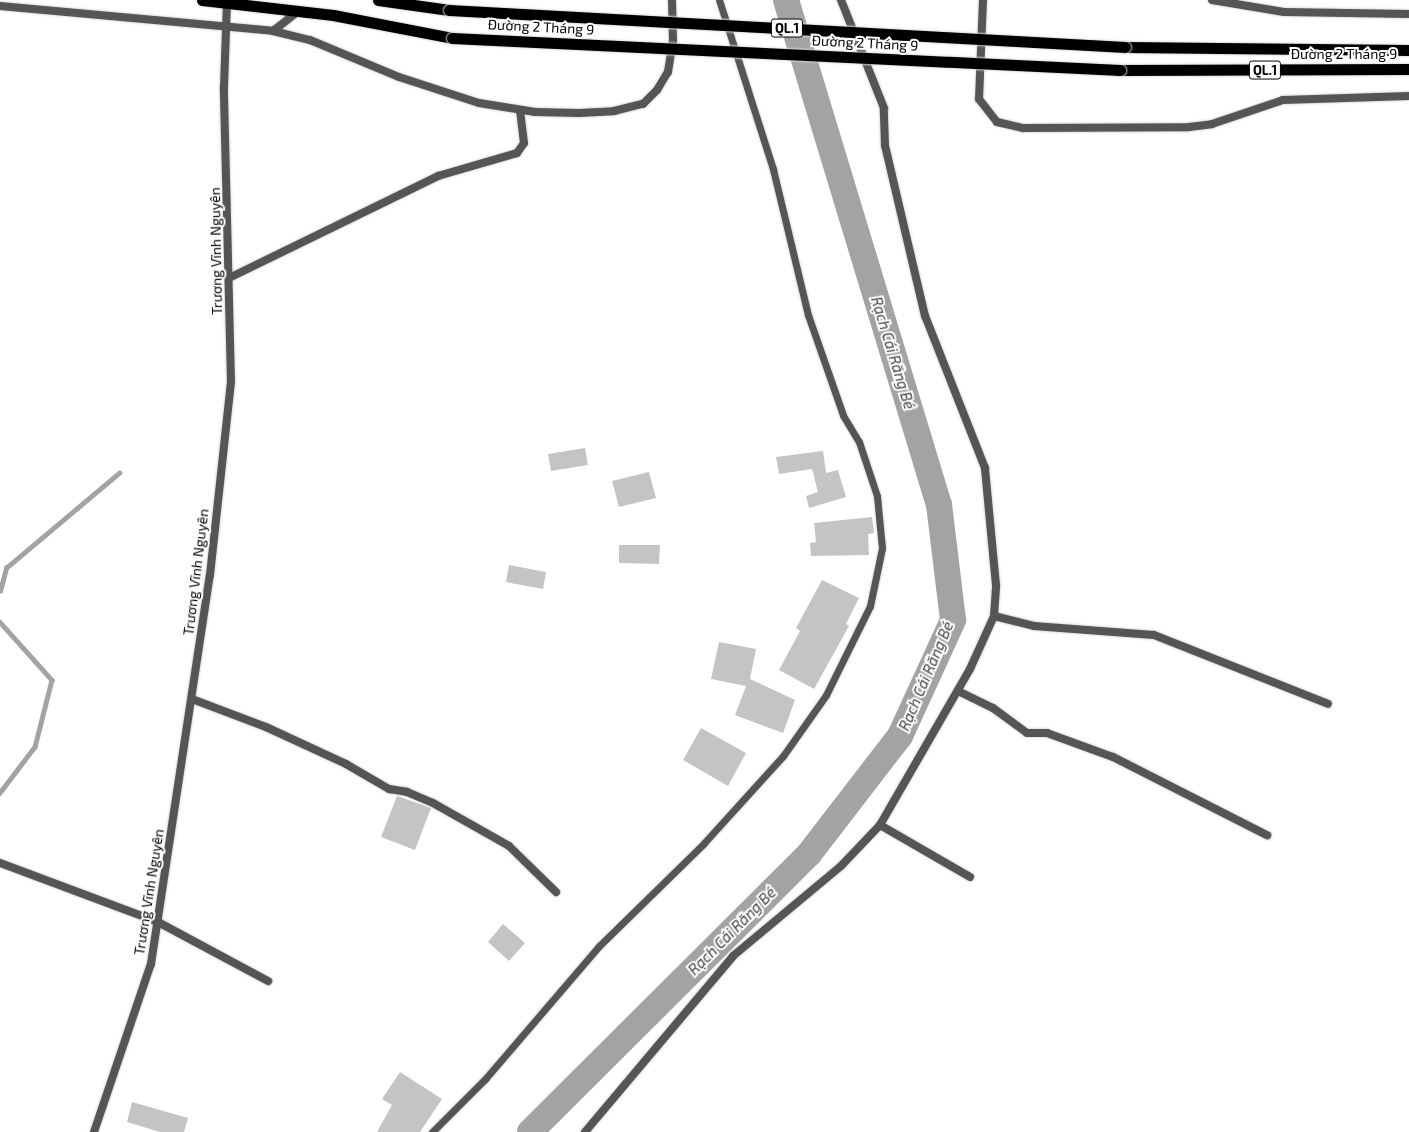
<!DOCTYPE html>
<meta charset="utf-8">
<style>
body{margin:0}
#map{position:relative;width:1409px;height:1132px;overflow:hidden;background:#fff;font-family:"Exo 2",sans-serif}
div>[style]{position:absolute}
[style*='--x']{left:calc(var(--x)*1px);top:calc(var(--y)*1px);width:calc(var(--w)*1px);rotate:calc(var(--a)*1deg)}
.stream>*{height:4.5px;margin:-2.25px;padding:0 2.25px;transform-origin:2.25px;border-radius:2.25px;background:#a3a3a3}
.river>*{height:26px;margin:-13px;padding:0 13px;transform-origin:13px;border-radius:13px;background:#a3a3a3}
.building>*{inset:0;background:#c4c4c4}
.roads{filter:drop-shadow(0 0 1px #dbdbdb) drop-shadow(0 0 1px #dbdbdb)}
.service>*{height:7px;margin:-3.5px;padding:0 3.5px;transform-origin:3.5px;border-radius:3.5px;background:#555}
.minor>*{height:8px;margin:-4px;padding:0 4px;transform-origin:4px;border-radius:4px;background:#555}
.tertiary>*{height:8px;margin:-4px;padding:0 4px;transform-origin:4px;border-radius:4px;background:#555}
.trunk>*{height:11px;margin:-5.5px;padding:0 5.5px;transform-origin:5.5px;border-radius:5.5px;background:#000}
.bridges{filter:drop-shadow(0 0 1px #dbdbdb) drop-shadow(0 0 1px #dbdbdb)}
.trunk-bridge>*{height:11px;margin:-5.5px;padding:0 5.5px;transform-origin:5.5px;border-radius:5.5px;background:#000}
span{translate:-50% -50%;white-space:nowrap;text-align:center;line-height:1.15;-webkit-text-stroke:4px #fff;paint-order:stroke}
.shield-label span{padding:1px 3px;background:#fff;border:1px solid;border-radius:3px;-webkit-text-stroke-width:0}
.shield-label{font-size:13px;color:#000;font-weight:700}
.street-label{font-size:14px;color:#000}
.water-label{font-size:15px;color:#444;font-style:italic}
</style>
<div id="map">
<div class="stream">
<i style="--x:0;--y:591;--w:24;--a:-75"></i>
<i style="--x:6;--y:568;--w:148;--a:-40.1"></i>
<i style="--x:0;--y:622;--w:78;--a:48.1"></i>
<i style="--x:52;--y:680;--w:69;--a:104.2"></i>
<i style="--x:35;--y:747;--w:58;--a:127.3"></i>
</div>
<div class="river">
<i style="--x:530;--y:1132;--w:394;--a:-44.9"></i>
<i style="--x:809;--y:854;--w:149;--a:-52.4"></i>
<i style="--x:900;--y:736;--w:128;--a:-65.4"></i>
<i style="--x:953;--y:620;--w:116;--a:-96.9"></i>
<i style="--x:939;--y:505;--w:528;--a:-106.86"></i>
</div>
<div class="building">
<i style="clip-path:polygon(585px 448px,588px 465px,551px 471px,548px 454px)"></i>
<i style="clip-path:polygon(823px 451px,826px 473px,838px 470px,846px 497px,809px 508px,806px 496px,818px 492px,812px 469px,779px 474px,776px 457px)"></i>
<i style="clip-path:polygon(649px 472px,656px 498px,619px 507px,612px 481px)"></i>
<i style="clip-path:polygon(872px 517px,874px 533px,868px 534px,869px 555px,811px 556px,810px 543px,816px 542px,814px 523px)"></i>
<i style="clip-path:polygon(619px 545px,660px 545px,659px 564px,619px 563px)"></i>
<i style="clip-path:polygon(509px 565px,546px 572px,543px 589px,506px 582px)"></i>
<i style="clip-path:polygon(822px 580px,859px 598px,846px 624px,849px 626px,814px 689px,779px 670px,800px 631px,796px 628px)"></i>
<i style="clip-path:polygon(719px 642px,756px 649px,750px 679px,795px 700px,783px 733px,735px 715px,746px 686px,711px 679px)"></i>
<i style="clip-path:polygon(701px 728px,746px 753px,728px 786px,683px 760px)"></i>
<i style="clip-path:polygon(397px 796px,431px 808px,415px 850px,381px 837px)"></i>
<i style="clip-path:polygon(503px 924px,525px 943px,509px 961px,488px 942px)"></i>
<i style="clip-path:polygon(400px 1072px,442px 1099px,420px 1132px,377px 1132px,392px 1105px,382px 1099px)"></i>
<i style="clip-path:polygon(132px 1102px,188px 1118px,184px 1132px,160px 1132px,127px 1122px)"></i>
</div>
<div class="roads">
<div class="service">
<i style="--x:432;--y:1132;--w:75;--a:-45"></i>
<i style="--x:485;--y:1079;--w:175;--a:-49.4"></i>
<i style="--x:599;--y:946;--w:147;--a:-44.4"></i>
<i style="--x:704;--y:843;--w:118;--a:-47.8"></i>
<i style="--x:783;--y:756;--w:75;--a:-54.8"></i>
<i style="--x:826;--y:695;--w:99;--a:-63.7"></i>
<i style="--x:870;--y:606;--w:59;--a:-78.3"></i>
<i style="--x:882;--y:548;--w:52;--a:-95.5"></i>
<i style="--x:877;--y:496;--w:57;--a:-108.4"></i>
<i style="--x:859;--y:442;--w:31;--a:-121"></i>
<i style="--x:843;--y:415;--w:106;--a:-109.3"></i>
<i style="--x:808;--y:315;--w:150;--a:-103.5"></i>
<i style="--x:773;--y:169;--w:177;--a:-107.7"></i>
</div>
<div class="minor">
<i style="--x:983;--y:0;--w:99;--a:92.3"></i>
<i style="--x:979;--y:99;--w:29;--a:52"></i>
<i style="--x:997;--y:122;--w:27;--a:13"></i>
<i style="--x:1023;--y:128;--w:166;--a:-0.3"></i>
<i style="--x:1189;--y:127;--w:23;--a:-7"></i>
<i style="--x:1212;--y:124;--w:75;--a:-18.7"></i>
<i style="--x:1283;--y:100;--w:126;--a:-1.8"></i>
<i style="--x:1212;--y:0;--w:73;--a:9.5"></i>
<i style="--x:1284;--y:12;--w:125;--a:0.9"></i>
<i style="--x:0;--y:6;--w:274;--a:5.2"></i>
<i style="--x:273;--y:31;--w:38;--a:14"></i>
<i style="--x:310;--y:40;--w:96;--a:22.6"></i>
<i style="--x:399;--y:77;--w:84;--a:18"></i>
<i style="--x:479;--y:103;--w:57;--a:9.1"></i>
<i style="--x:535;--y:112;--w:44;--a:1.3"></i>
<i style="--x:579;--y:113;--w:35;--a:-3"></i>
<i style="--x:614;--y:111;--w:30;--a:-14"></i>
<i style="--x:643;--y:104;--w:20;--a:-45"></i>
<i style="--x:657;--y:90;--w:21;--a:-59"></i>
<i style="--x:668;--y:72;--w:31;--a:-81"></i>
<i style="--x:673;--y:41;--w:41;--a:-91.4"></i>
<i style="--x:273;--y:31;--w:33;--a:-38"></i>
<i style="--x:229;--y:278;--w:233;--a:-26"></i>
<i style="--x:438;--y:176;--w:82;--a:-16.2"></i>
<i style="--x:517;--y:153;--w:12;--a:-55"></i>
<i style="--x:524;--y:143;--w:33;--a:-97"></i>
<i style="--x:994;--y:616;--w:41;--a:14"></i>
<i style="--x:1034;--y:626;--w:120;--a:4.3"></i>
<i style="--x:1154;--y:635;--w:187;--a:21.6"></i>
<i style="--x:958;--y:691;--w:39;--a:26"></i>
<i style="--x:993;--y:708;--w:42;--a:36.3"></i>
<i style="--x:1027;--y:733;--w:20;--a:0"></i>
<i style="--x:1047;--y:733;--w:70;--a:20"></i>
<i style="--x:1113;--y:757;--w:173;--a:26.9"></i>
<i style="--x:192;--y:699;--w:79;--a:20.7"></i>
<i style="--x:266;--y:727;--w:88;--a:24.8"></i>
<i style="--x:346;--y:764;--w:50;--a:30.2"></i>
<i style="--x:389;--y:789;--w:18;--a:9"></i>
<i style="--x:407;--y:792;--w:28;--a:23"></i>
<i style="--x:433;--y:803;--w:87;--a:29.5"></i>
<i style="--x:509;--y:846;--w:66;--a:44.4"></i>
<i style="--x:880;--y:825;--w:104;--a:30"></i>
<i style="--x:0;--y:863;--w:169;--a:20.5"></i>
<i style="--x:158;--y:922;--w:125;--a:28.2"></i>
<i style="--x:585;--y:1132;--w:230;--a:-49.9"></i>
<i style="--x:733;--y:956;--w:141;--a:-39.8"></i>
<i style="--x:841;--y:866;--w:57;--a:-46.4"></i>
<i style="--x:880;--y:825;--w:180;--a:-60"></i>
<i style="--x:970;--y:669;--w:58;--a:-65.6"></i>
<i style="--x:994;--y:616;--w:31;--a:-86"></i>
<i style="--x:996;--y:585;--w:118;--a:-95.4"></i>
<i style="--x:985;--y:468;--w:163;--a:-111.5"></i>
<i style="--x:925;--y:316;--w:176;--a:-103.2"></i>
<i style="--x:885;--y:145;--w:37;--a:-92"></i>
<i style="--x:884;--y:108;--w:116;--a:-111.7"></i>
</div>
<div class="tertiary">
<i style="--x:94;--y:1132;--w:177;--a:-71.3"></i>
<i style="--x:151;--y:964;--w:393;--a:-81.4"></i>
<i style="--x:210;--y:575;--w:194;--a:-83.8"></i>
<i style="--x:231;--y:382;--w:295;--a:-91.4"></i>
<i style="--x:224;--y:87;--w:84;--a:-88"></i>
</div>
<div class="trunk">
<i style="--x:202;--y:0;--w:132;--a:6.5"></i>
<i style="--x:333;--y:15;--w:121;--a:10.9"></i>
<i style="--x:378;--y:0;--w:72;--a:8"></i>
<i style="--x:1125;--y:47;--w:284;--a:0.6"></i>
<i style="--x:1120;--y:70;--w:289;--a:-0.2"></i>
</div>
</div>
<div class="bridges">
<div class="trunk-bridge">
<i style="--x:449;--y:10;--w:677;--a:3.13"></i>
<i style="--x:452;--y:38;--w:669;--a:2.74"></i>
</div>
</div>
<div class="shield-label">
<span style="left:787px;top:28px">QL.1</span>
<span style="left:1265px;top:70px">QL.1</span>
</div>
<div class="street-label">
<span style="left:541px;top:27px;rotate:3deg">Đường 2 Tháng 9</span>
<span style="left:865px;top:43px;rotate:3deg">Đường 2 Tháng 9</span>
<span style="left:1344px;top:54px">Đường 2 Tháng 9</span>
<span style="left:216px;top:251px;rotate:-91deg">Trương Vĩnh Nguyên</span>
<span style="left:196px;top:572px;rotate:-83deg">Trương Vĩnh Nguyên</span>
<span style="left:149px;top:892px;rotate:-81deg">Trương Vĩnh Nguyên</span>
</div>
<div class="water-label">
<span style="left:893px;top:353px;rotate:73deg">Rạch Cái Răng Bé</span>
<span style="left:926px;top:676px;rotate:-67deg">Rạch Cái Răng Bé</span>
<span style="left:732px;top:931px;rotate:-45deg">Rạch Cái Răng Bé</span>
</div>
</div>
